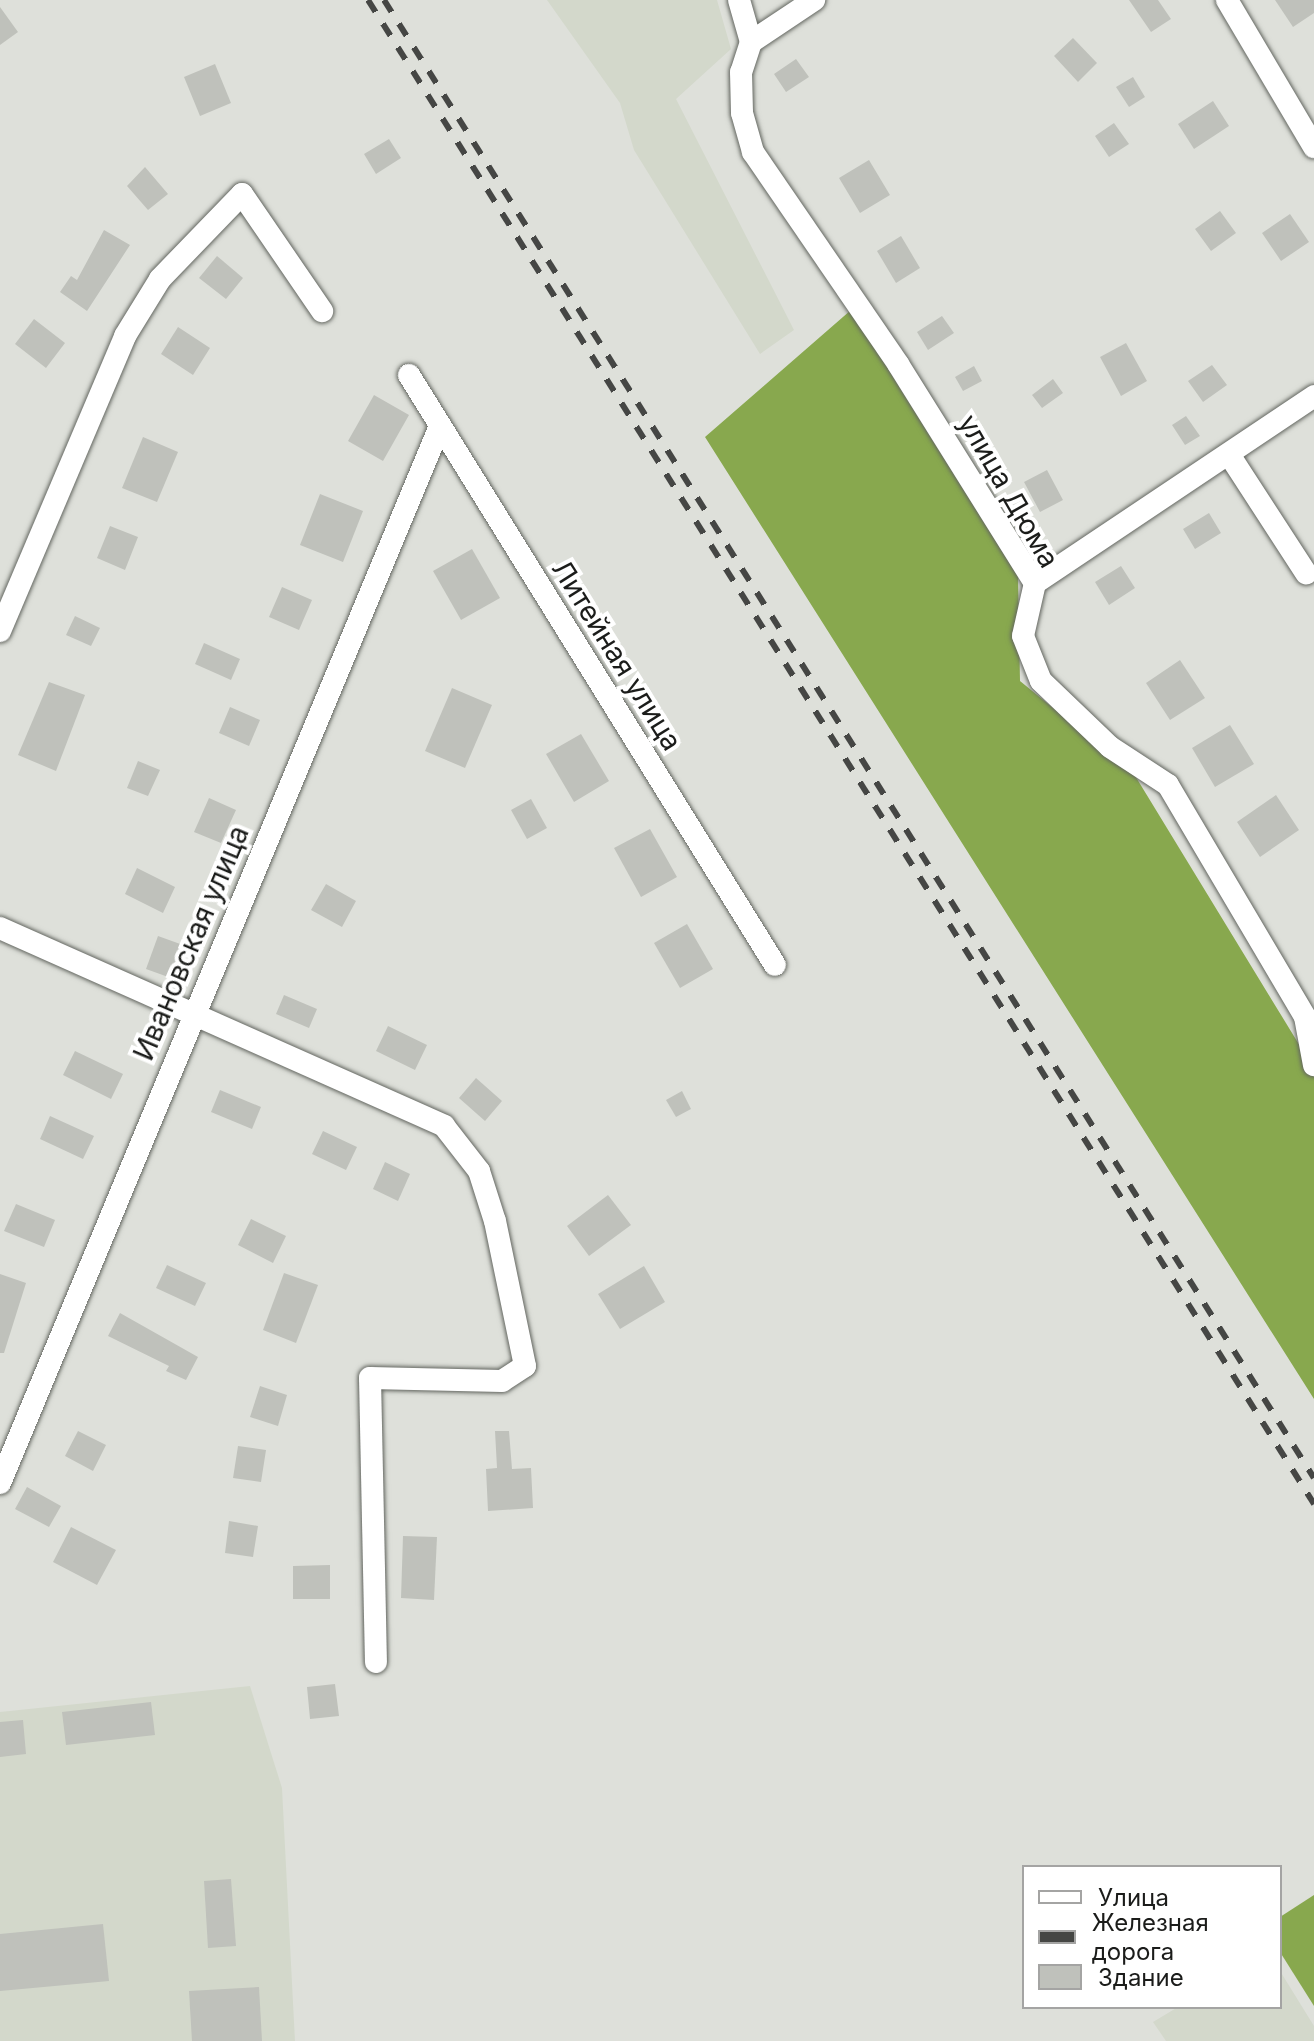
<!DOCTYPE html>
<meta charset="utf-8">
<style>
body{margin:0}
#map{position:relative;width:1314px;height:2041px;overflow:hidden;background:#dee0da;font-family:Inter,sans-serif}
div>[style]{position:absolute}
[style*='--x']{left:calc(var(--x)*1px);top:calc(var(--y)*1px);width:calc(var(--w)*1px);rotate:calc(var(--a)*1deg)}
.built>*{inset:0;background:#d3d8cb}
.forest>*{inset:0;background:#88a84e}
.building>*{inset:0;background:#bfc1bb}
.roads{filter:drop-shadow(0 0 2px #636660) drop-shadow(0 0 2px #636660)}
.minor>*{height:22px;margin:-11px;padding:0 11px;transform-origin:11px;border-radius:11px;background:#fff}
.rail>*{height:6px;margin-top:-3px;transform-origin:0;background:repeating-linear-gradient(90deg,#454644 0 14px,transparent 0 28px)}
span{translate:-50% -50%;white-space:nowrap;text-align:center;line-height:1.15;-webkit-text-stroke:8px #fff;paint-order:stroke}
.street-label{font-size:28px;color:#1b1c1a}
.legend{position:absolute;left:1022px;top:1865px;width:260px;height:144px;box-sizing:border-box;background:#fff;border:2px solid #a4a4a3;margin:0;padding:10px 14px;list-style:none;font-size:24px;color:#1b1c1a}
.legend li{display:flex;align-items:center;gap:16px;height:40px}
.legend b{width:40px;border:2px solid #a4a4a3}
</style>
<div id="map">
<div class="built">
<i style="clip-path:polygon(547px 0,717px 0,731px 49px,676px 99px,794px 330px,760px 354px,634px 150px,620px 103px)"></i>
<i style="clip-path:polygon(250px 1686px,282px 1788px,295px 2041px,0 2041px,0 1712px)"></i>
<i style="clip-path:polygon(1280px 1971px,1314px 2026px,1314px 2041px,1166px 2041px,1153px 2022px,1178px 2007px,1280px 2007px)"></i>
</div>
<div class="forest">
<i style="clip-path:polygon(851px 310px,1018px 577px,1020px 681px,1134px 774px,1314px 1069px,1314px 1399px,705px 437px)"></i>
<i style="clip-path:polygon(1314px 1895px,1314px 2006px,1280px 1952px,1280px 1917px)"></i>
</div>
<div class="building">
<i style="clip-path:polygon(1129px 0,1158px 0,1171px 19px,1151px 32px)"></i>
<i style="clip-path:polygon(1275px 0,1314px 0,1314px 13px,1293px 27px)"></i>
<i style="clip-path:polygon(0 7px,18px 32px,0 45px)"></i>
<i style="clip-path:polygon(1073px 38px,1097px 63px,1078px 82px,1054px 56px)"></i>
<i style="clip-path:polygon(796px 59px,809px 77px,786px 92px,774px 74px)"></i>
<i style="clip-path:polygon(215px 64px,231px 103px,200px 116px,184px 77px)"></i>
<i style="clip-path:polygon(1133px 77px,1145px 97px,1129px 107px,1116px 87px)"></i>
<i style="clip-path:polygon(1213px 101px,1229px 126px,1194px 149px,1178px 124px)"></i>
<i style="clip-path:polygon(1114px 123px,1129px 144px,1109px 157px,1095px 136px)"></i>
<i style="clip-path:polygon(389px 139px,401px 158px,376px 174px,364px 154px)"></i>
<i style="clip-path:polygon(869px 160px,890px 195px,860px 213px,839px 178px)"></i>
<i style="clip-path:polygon(145px 167px,168px 194px,148px 210px,127px 186px)"></i>
<i style="clip-path:polygon(1220px 211px,1236px 233px,1211px 251px,1195px 229px)"></i>
<i style="clip-path:polygon(1290px 214px,1309px 242px,1281px 261px,1262px 233px)"></i>
<i style="clip-path:polygon(104px 230px,130px 245px,87px 311px,60px 292px,71px 276px,77px 280px)"></i>
<i style="clip-path:polygon(901px 236px,920px 268px,896px 283px,877px 251px)"></i>
<i style="clip-path:polygon(217px 256px,243px 278px,226px 299px,199px 278px)"></i>
<i style="clip-path:polygon(942px 316px,954px 333px,928px 350px,917px 332px)"></i>
<i style="clip-path:polygon(34px 319px,65px 343px,46px 368px,15px 344px)"></i>
<i style="clip-path:polygon(178px 327px,210px 348px,193px 375px,161px 354px)"></i>
<i style="clip-path:polygon(1126px 343px,1147px 381px,1121px 396px,1100px 357px)"></i>
<i style="clip-path:polygon(1212px 365px,1227px 385px,1203px 402px,1188px 381px)"></i>
<i style="clip-path:polygon(974px 366px,982px 381px,963px 391px,955px 377px)"></i>
<i style="clip-path:polygon(1053px 379px,1063px 393px,1042px 408px,1032px 395px)"></i>
<i style="clip-path:polygon(374px 395px,409px 415px,383px 461px,348px 441px)"></i>
<i style="clip-path:polygon(1186px 416px,1200px 436px,1185px 445px,1172px 425px)"></i>
<i style="clip-path:polygon(143px 437px,178px 452px,157px 502px,122px 488px)"></i>
<i style="clip-path:polygon(1047px 470px,1063px 500px,1040px 512px,1024px 482px)"></i>
<i style="clip-path:polygon(320px 494px,363px 511px,343px 562px,300px 545px)"></i>
<i style="clip-path:polygon(1209px 513px,1221px 533px,1195px 549px,1183px 529px)"></i>
<i style="clip-path:polygon(110px 526px,138px 537px,125px 570px,97px 558px)"></i>
<i style="clip-path:polygon(472px 549px,500px 598px,461px 620px,433px 571px)"></i>
<i style="clip-path:polygon(1121px 566px,1135px 588px,1109px 605px,1095px 582px)"></i>
<i style="clip-path:polygon(282px 587px,312px 600px,299px 630px,269px 617px)"></i>
<i style="clip-path:polygon(75px 616px,100px 628px,91px 646px,66px 635px)"></i>
<i style="clip-path:polygon(204px 643px,240px 659px,231px 680px,195px 664px)"></i>
<i style="clip-path:polygon(1180px 660px,1205px 698px,1170px 720px,1146px 683px)"></i>
<i style="clip-path:polygon(49px 682px,85px 695px,56px 771px,18px 755px)"></i>
<i style="clip-path:polygon(452px 688px,492px 705px,465px 768px,425px 751px)"></i>
<i style="clip-path:polygon(230px 707px,260px 720px,249px 746px,219px 733px)"></i>
<i style="clip-path:polygon(1230px 725px,1254px 764px,1215px 787px,1192px 748px)"></i>
<i style="clip-path:polygon(581px 734px,609px 781px,574px 802px,546px 754px)"></i>
<i style="clip-path:polygon(138px 761px,160px 770px,148px 796px,127px 788px)"></i>
<i style="clip-path:polygon(1276px 795px,1299px 830px,1260px 857px,1237px 822px)"></i>
<i style="clip-path:polygon(209px 798px,236px 810px,221px 843px,194px 832px)"></i>
<i style="clip-path:polygon(531px 799px,547px 828px,527px 839px,511px 810px)"></i>
<i style="clip-path:polygon(650px 829px,677px 877px,641px 897px,614px 848px)"></i>
<i style="clip-path:polygon(137px 868px,175px 887px,163px 913px,125px 894px)"></i>
<i style="clip-path:polygon(326px 884px,356px 901px,342px 927px,311px 910px)"></i>
<i style="clip-path:polygon(687px 924px,713px 969px,680px 988px,654px 943px)"></i>
<i style="clip-path:polygon(158px 936px,183px 945px,171px 978px,146px 969px)"></i>
<i style="clip-path:polygon(284px 995px,317px 1009px,309px 1028px,276px 1014px)"></i>
<i style="clip-path:polygon(388px 1026px,427px 1045px,415px 1070px,376px 1051px)"></i>
<i style="clip-path:polygon(75px 1051px,123px 1074px,111px 1099px,63px 1075px)"></i>
<i style="clip-path:polygon(476px 1078px,502px 1101px,485px 1121px,459px 1098px)"></i>
<i style="clip-path:polygon(220px 1090px,261px 1107px,252px 1129px,211px 1112px)"></i>
<i style="clip-path:polygon(682px 1091px,691px 1109px,676px 1117px,666px 1100px)"></i>
<i style="clip-path:polygon(50px 1116px,94px 1136px,83px 1159px,40px 1139px)"></i>
<i style="clip-path:polygon(323px 1131px,357px 1147px,346px 1170px,312px 1154px)"></i>
<i style="clip-path:polygon(385px 1162px,410px 1174px,398px 1201px,373px 1189px)"></i>
<i style="clip-path:polygon(608px 1195px,631px 1225px,589px 1256px,567px 1226px)"></i>
<i style="clip-path:polygon(16px 1204px,55px 1220px,44px 1247px,4px 1231px)"></i>
<i style="clip-path:polygon(251px 1219px,286px 1236px,273px 1263px,238px 1245px)"></i>
<i style="clip-path:polygon(167px 1265px,206px 1283px,195px 1306px,156px 1288px)"></i>
<i style="clip-path:polygon(644px 1266px,665px 1302px,620px 1329px,598px 1294px)"></i>
<i style="clip-path:polygon(284px 1273px,318px 1285px,296px 1343px,263px 1330px)"></i>
<i style="clip-path:polygon(0 1274px,26px 1283px,4px 1353px,0 1353px)"></i>
<i style="clip-path:polygon(120px 1313px,198px 1357px,186px 1380px,166px 1371px,169px 1366px,108px 1336px)"></i>
<i style="clip-path:polygon(260px 1386px,287px 1395px,278px 1426px,250px 1417px)"></i>
<i style="clip-path:polygon(78px 1431px,106px 1445px,93px 1471px,65px 1456px)"></i>
<i style="clip-path:polygon(495px 1431px,509px 1431px,512px 1469px,531px 1468px,533px 1508px,488px 1511px,486px 1469px,497px 1468px)"></i>
<i style="clip-path:polygon(238px 1446px,266px 1450px,261px 1482px,233px 1478px)"></i>
<i style="clip-path:polygon(27px 1487px,61px 1506px,49px 1527px,15px 1509px)"></i>
<i style="clip-path:polygon(229px 1521px,258px 1526px,253px 1557px,225px 1553px)"></i>
<i style="clip-path:polygon(71px 1527px,116px 1550px,97px 1585px,53px 1562px)"></i>
<i style="clip-path:polygon(403px 1536px,437px 1537px,434px 1600px,401px 1598px)"></i>
<i style="clip-path:polygon(330px 1565px,330px 1599px,293px 1599px,293px 1566px)"></i>
<i style="clip-path:polygon(335px 1684px,339px 1716px,310px 1719px,307px 1687px)"></i>
<i style="clip-path:polygon(151px 1702px,155px 1735px,66px 1745px,62px 1712px)"></i>
<i style="clip-path:polygon(23px 1720px,26px 1754px,0 1757px,0 1722px)"></i>
<i style="clip-path:polygon(231px 1879px,236px 1946px,208px 1948px,204px 1881px)"></i>
<i style="clip-path:polygon(103px 1924px,109px 1981px,0 1991px,0 1934px)"></i>
<i style="clip-path:polygon(259px 1987px,262px 2041px,192px 2041px,189px 1991px)"></i>
</div>
<div class="roads">
<div class="minor">
<i style="--x:739;--y:0;--w:44;--a:74.1"></i>
<i style="--x:751;--y:42;--w:32;--a:108"></i>
<i style="--x:741;--y:72;--w:41;--a:88.6"></i>
<i style="--x:742;--y:113;--w:41;--a:74.2"></i>
<i style="--x:753;--y:152;--w:257;--a:55.6"></i>
<i style="--x:898;--y:364;--w:258;--a:58"></i>
<i style="--x:1035;--y:583;--w:54;--a:102.8"></i>
<i style="--x:1023;--y:636;--w:48;--a:68.2"></i>
<i style="--x:1041;--y:681;--w:95;--a:43.7"></i>
<i style="--x:1110;--y:747;--w:69;--a:33.2"></i>
<i style="--x:1168;--y:785;--w:269;--a:59.4"></i>
<i style="--x:1305;--y:1017;--w:49;--a:79.4"></i>
<i style="--x:1227;--y:0;--w:171;--a:59.4"></i>
<i style="--x:751;--y:42;--w:76;--a:-33.7"></i>
<i style="--x:409;--y:375;--w:694;--a:58.19"></i>
<i style="--x:1230;--y:456;--w:140;--a:57"></i>
<i style="--x:1035;--y:583;--w:336;--a:-33.8"></i>
<i style="--x:0;--y:631;--w:320;--a:-67"></i>
<i style="--x:125;--y:336;--w:67;--a:-58.4"></i>
<i style="--x:160;--y:279;--w:118;--a:-46"></i>
<i style="--x:242;--y:194;--w:142;--a:55.6"></i>
<i style="--x:0;--y:928;--w:486;--a:24"></i>
<i style="--x:444;--y:1126;--w:57;--a:52.1"></i>
<i style="--x:479;--y:1171;--w:52;--a:72.3"></i>
<i style="--x:495;--y:1221;--w:148;--a:78.3"></i>
<i style="--x:525;--y:1366;--w:27;--a:147"></i>
<i style="--x:502;--y:1381;--w:132;--a:-178.7"></i>
<i style="--x:370;--y:1378;--w:284;--a:88.8"></i>
<i style="--x:0;--y:1483;--w:1145;--a:-67.4"></i>
</div>
</div>
<div class="rail">
<i style="--x:368;--y:0;--w:1777;--a:57.83"></i>
<i style="--x:384;--y:0;--w:1746;--a:57.82"></i>
</div>
<div class="street-label">
<span style="left:1009px;top:491px;rotate:60deg">улица Дюма</span>
<span style="left:617px;top:655px;rotate:58deg">Литейная улица</span>
<span style="left:191px;top:943px;rotate:-67deg">Ивановская улица</span>
</div>
<ul class="legend">
<li><b style="height:10px;background:#fff"></b>Улица</li>
<li><b style="height:10px;background:#454644"></b>Железная дорога</li>
<li><b style="height:22px;background:#bfc1bb"></b>Здание</li>
</ul>
</div>
